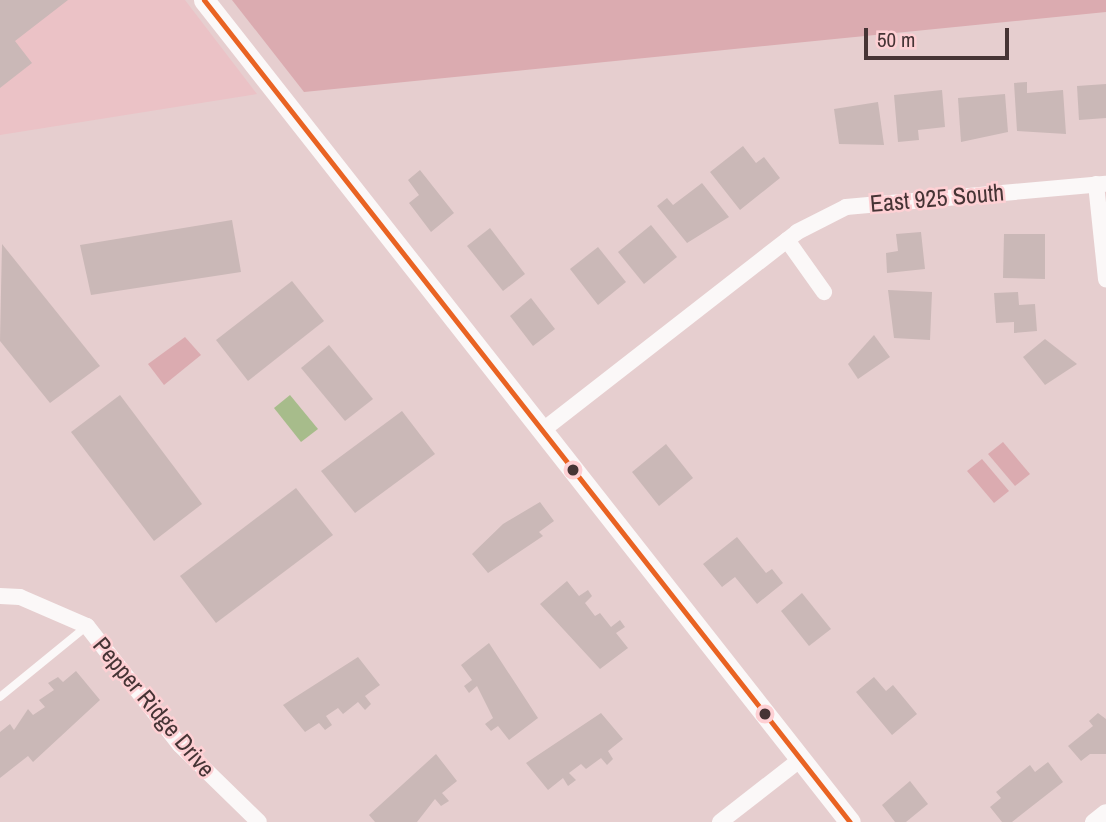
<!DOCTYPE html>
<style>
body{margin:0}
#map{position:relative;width:1106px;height:822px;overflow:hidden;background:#e6cecf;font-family:"Archivo Narrow",sans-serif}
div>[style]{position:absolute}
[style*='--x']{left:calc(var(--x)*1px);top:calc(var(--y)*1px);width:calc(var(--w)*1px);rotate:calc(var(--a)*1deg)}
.built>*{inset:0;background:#ebc2c6}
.green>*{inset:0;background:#dbabb0}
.water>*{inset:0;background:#a7bc8b}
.building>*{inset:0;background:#cab8b7}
.service>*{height:8px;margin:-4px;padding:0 4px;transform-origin:4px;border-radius:4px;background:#fbf8f8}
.minor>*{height:16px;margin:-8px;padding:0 8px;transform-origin:8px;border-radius:8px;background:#fbf8f8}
.tertiary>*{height:21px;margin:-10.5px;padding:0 10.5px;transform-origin:10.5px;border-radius:10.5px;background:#fbf8f8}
.bus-1>*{height:5px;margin:-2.5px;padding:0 2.5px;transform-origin:2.5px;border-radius:2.5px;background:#e96323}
.dots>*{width:19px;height:19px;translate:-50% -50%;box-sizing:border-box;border:4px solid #fed0d4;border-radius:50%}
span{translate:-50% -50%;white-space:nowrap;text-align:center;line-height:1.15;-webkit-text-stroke:5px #fed0d4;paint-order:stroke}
.street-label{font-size:24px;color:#463435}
.scale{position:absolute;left:864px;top:28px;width:145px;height:32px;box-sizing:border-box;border:4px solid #463435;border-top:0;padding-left:9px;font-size:21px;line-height:24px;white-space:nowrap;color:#463435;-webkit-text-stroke:5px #fed0d4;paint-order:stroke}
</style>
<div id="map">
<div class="built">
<i style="clip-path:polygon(0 0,185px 0,257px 94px,0 135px)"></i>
</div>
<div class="green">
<i style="clip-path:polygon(232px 0,1106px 0,1106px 12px,304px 92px)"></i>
<i style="clip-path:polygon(185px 337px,201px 355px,164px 385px,148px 364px)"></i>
<i style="clip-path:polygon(1003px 442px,1030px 474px,1015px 486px,988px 454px)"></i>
<i style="clip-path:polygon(982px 459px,1009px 491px,994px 503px,967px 471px)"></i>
</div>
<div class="water">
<i style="clip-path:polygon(290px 395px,318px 429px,301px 442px,274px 408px)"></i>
</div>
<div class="building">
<i style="clip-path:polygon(0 0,68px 0,15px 41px,32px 63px,0 88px)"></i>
<i style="clip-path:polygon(1027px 82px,1027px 93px,1063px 90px,1066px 134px,1017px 131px,1014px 83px)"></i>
<i style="clip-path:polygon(1106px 84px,1106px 118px,1079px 120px,1077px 86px)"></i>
<i style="clip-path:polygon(942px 90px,945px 127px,918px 130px,919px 140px,898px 142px,894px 95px)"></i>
<i style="clip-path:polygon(1005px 94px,1008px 132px,961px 142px,958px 98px)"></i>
<i style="clip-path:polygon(878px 102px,884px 145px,839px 144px,834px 109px)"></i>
<i style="clip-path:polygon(743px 146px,756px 163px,764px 157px,780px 178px,740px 210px,710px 172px)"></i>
<i style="clip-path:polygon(420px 170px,454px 213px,431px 232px,409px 203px,419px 195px,408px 180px)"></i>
<i style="clip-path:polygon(702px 183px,729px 217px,687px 243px,657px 206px,667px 198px,673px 205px)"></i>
<i style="clip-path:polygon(232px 220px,241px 272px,91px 295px,80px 245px)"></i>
<i style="clip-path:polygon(651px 225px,677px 257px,644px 284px,618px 252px)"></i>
<i style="clip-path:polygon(490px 228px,525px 274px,503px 291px,467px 246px)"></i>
<i style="clip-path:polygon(921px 232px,925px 269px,887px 273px,886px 253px,898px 251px,896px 234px)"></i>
<i style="clip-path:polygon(1004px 234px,1045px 234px,1045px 279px,1003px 278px)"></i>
<i style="clip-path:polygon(2px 244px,100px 366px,50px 403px,0 341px)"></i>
<i style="clip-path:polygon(598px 247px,626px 282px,598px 305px,570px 269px)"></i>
<i style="clip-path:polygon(292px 281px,324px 321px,248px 381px,216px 340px)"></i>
<i style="clip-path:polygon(888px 290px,932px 292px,930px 340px,894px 338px)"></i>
<i style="clip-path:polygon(1018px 292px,1019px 305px,1035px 304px,1037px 331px,1014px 333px,1014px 322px,996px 323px,994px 293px)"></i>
<i style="clip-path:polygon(531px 298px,555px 329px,533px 346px,510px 316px)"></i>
<i style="clip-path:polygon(874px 335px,890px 357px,858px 379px,848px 364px)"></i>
<i style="clip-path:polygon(1045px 339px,1077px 364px,1045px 385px,1023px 357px)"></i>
<i style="clip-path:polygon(329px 345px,373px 399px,345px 421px,301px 368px)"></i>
<i style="clip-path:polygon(120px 395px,202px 504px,154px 541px,71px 432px)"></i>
<i style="clip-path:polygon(402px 411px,435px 454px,355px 513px,321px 471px)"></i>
<i style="clip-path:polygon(666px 444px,693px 478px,659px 506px,632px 472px)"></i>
<i style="clip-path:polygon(296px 488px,333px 535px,216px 623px,180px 576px)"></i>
<i style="clip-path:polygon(540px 502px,554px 521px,539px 532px,543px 536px,488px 573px,472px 554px,503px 524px)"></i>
<i style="clip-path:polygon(737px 537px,766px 573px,772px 569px,783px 583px,757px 604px,735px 577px,722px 587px,703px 564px)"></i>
<i style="clip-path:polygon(567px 581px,579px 596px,588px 590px,592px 596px,585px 603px,595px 616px,600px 613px,611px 627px,620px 620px,625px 627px,616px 633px,628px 648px,600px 669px,540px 604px)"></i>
<i style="clip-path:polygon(802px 593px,831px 629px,809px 646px,781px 611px)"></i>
<i style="clip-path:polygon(489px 643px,538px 718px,509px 740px,498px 726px,491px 731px,485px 724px,493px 718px,477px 686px,469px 693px,464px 686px,472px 680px,461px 665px)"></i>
<i style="clip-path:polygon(358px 657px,380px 685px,365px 696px,371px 704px,365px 710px,358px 702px,343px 714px,338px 708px,326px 716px,332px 725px,325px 730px,319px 723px,305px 732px,283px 705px)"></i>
<i style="clip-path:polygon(76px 671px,100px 700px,33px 762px,28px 756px,0 778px,0 732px,10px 724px,14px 730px,28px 709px,33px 715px,45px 707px,39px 700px,54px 690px,48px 683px,58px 677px,63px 682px)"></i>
<i style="clip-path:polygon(874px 677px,886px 691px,893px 685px,917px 714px,892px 735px,856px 692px)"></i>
<i style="clip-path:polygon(601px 713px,623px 739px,608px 751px,613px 759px,607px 765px,601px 758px,586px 769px,581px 764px,569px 773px,576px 780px,568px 786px,563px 778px,548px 790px,526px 763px)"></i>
<i style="clip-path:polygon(1098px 713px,1106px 719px,1106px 754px,1090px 754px,1081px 761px,1068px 746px,1093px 726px,1089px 721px)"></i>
<i style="clip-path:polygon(436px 754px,457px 781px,442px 793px,449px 801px,441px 806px,435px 799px,417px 822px,375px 822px,369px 815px)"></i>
<i style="clip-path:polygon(1048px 762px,1063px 782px,1012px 822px,1002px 822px,990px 807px,1001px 798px,996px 792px,1030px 765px,1035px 772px)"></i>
<i style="clip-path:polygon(910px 781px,928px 804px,906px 822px,895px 822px,882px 805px)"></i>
</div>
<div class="service">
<i style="--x:0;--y:697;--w:112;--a:-39.2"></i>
</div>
<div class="minor">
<i style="--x:1096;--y:184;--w:96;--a:84"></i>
<i style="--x:787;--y:240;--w:64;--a:54.6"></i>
<i style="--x:543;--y:430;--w:322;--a:-37.9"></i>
<i style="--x:797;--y:232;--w:55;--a:-27"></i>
<i style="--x:846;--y:207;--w:261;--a:-5.1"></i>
<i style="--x:0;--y:596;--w:20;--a:3"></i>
<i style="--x:20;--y:597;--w:73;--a:23.4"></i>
<i style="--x:87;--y:626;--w:151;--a:52"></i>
<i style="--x:180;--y:745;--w:110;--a:44.3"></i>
<i style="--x:720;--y:822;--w:103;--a:-37.9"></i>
<i style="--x:1093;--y:822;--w:16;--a:-38"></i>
</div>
<div class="tertiary">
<i style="--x:204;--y:0;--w:1045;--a:51.84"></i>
</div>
<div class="bus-1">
<i style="--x:204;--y:0;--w:1045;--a:51.84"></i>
</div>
<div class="dots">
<i style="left:573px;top:470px;background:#463435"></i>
<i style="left:765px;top:714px;background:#463435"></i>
</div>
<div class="street-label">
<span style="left:937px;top:198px;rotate:-5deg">East 925 South</span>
<span style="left:154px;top:707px;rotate:50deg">Pepper Ridge Drive</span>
</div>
<div class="scale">50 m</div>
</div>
